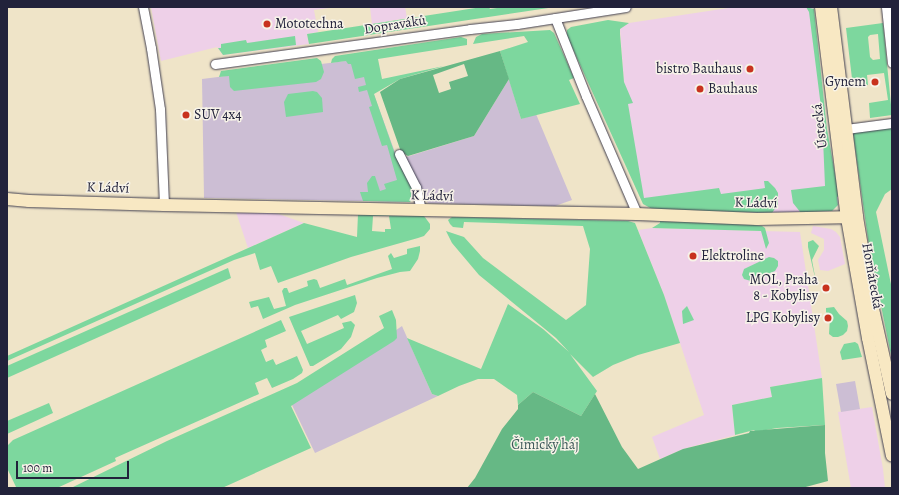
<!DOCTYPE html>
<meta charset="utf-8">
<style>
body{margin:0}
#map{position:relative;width:899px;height:495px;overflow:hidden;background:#efe4c8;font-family:Alegreya,serif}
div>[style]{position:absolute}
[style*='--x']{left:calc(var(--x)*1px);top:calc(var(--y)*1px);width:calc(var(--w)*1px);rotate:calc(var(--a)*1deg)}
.built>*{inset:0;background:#eed0e8}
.industrial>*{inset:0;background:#ccbed4}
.green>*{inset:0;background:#7dd79e}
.forest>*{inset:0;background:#66b885}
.roads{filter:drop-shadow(0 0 1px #413f50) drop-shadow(0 0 1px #413f50)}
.street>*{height:9px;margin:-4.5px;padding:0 4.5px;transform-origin:4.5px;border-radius:4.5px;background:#fff}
.secondary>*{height:12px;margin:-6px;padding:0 6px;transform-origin:6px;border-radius:6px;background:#f8e8c3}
.dots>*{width:11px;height:11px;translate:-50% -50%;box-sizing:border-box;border:2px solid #f7f3e8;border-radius:50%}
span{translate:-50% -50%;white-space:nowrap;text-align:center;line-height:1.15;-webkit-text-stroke:3px #f7f3e8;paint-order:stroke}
.poi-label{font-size:14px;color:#22223b}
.left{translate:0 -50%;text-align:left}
.right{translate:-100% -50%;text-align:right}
.street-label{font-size:14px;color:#22223b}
.park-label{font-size:14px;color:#3d5859}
.frame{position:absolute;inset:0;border:8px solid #22223b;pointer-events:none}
.scale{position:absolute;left:16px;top:461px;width:113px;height:18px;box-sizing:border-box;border:2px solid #22223b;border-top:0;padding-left:5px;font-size:12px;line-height:14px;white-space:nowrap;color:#22223b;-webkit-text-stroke:3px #f7f3e8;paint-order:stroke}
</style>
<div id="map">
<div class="built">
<i style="clip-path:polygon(151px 7px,337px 7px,314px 10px,318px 32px,307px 34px,309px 44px,223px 55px,217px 47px,161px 61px)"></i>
<i style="clip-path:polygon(370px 7px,405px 7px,407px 18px,372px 24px)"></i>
<i style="clip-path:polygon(735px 7px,813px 7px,827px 129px,839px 196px,838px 205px,832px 211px,772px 213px,654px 210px,643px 198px,624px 82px,620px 29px,629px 23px)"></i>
<i style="clip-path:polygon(236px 212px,273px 212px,304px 223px,248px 248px)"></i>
<i style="clip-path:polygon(813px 226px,831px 229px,836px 232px,840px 237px,845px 264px,828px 271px,820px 270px,818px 260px,824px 250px,824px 239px,811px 233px)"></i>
<i style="clip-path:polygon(652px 228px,800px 232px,822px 378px,770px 387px,772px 397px,732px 405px,735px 435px,683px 449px,660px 459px,652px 437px,704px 415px,664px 295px,638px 230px)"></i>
<i style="clip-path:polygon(872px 407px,883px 469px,885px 488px,851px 488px,838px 412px)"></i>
</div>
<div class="industrial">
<i style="clip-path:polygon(361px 59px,412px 199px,410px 202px,204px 198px,202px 79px)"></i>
<i style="clip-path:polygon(509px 79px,521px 119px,536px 114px,572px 200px,555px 206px,428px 203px,403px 158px,474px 136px)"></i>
<i style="clip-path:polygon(402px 326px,432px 394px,438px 396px,315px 453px,291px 403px)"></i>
<i style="clip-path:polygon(855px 381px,860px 409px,841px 412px,836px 384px)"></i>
</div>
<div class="green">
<i style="clip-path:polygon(482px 7px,489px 7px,490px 9px,504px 7px,555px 7px,309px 44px,307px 34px)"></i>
<i style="clip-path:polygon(806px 7px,814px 9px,827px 129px,839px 196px,837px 197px,838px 205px,832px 211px,801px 213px,793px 203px,791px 190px,825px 186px,822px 115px,809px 12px)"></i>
<i style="clip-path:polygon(608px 20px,629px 23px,620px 29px,620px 34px,624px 82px,633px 103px,628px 104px,644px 198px,719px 188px,721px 194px,765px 188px,764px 181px,768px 181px,775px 188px,778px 193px,778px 204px,772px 213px,654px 210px,643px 204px,567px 36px,567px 30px,571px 27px)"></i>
<i style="clip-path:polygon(evenodd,883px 23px,892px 115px,870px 118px,869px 103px,888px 100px,884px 73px,867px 75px,868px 85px,853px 87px,846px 28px,883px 23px,878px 34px,880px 59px,873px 60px,870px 57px,868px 37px,870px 35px,878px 34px)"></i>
<i style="clip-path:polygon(550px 30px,554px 33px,574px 78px,569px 80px,580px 104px,521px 119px,500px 51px,528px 42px,524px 36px,473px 44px,476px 37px,482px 34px)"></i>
<i style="clip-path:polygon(295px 36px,296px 45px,223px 55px,218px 48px,221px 48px,221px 44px,246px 40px,247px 43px)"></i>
<i style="clip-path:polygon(461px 37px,467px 39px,467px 45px,378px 59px,382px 79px,444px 66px,400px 79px,374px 94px,395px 154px,413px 188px,412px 199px,410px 202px,363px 201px,360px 192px,368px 192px,367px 183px,372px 176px,375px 176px,380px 191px,386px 189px,384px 184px,397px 180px,387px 145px,382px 146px,369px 107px,372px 106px,367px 90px,359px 92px,358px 87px,366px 85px,364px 77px,355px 79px,351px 64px,348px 64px,346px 61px,331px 63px,332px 59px,335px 56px)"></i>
<i style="clip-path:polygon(317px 58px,321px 61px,324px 72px,321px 79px,316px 82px,234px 91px,230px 87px,229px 76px,219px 77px,221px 71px)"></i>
<i style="clip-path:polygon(313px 91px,317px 92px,322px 98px,323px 112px,286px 117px,284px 102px,288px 94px)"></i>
<i style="clip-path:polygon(892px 127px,892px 189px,885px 194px,876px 212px,892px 289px,892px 360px,869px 246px,853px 134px,859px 131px)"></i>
<i style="clip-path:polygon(evenodd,358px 214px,424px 216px,430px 224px,430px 229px,424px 236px,418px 238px,351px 257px,278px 283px,271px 266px,260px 270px,255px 253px,234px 260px,7px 361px,7px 356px,304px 223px,357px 237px,358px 214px,373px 216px,389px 216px,391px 229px,385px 229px,385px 232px,372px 231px,373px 216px)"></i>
<i style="clip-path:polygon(452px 217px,628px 221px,635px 223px,664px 295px,680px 343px,638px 355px,613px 365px,593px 377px,570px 354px,597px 391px,581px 416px,533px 392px,518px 405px,517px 395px,494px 379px,478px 379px,459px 386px,438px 396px,432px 394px,407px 338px,481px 369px,508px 304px,543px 329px,569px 352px,556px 338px,479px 275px,452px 243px,446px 231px,464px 237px,483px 258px,566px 320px,586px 305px,590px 249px,583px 226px,464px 222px,463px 228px,453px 227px,450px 224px,448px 220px)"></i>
<i style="clip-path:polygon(660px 221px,753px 223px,754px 225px,762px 226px,765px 228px,769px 243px,766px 249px,761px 231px,652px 228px,660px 223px)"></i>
<i style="clip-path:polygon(813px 240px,819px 246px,812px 260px,816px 282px,808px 247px,808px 242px)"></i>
<i style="clip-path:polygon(420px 246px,420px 251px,418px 259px,410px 271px,400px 272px,377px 278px,295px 305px,263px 319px,258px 306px,251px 308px,249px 302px,269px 297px,274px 309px,286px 306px,282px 291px,284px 288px,287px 288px,289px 293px,308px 286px,307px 281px,314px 279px,317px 280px,320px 288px,345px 279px,347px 285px,392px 269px,388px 256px,391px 253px,394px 258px,407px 254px,407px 249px)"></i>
<i style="clip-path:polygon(769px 257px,774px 258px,778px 261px,778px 266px,775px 271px,751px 281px,744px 279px,742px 275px,744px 269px)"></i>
<i style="clip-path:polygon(228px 268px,231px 278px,7px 378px,7px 366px)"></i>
<i style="clip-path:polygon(355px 295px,357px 303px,354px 312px,341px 319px,338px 315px,301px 331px,307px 344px,344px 328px,342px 323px,351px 321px,355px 325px,351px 337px,341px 349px,313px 366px,310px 366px,289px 317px)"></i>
<i style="clip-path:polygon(687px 306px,694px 320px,683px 324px,682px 311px)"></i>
<i style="clip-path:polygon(834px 307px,839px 314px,847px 321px,848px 326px,847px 331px,843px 335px,838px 337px,833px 337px,829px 334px,830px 316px,826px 312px,826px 308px)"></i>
<i style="clip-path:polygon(392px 310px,396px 320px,397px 338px,394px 341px,291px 406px,311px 448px,222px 488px,71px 488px,167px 441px,297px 383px,384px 328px,379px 316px)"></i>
<i style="clip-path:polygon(281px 320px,286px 331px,265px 340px,267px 347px,261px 350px,266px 362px,273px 359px,276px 365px,297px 356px,303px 370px,302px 373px,293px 379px,272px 388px,267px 378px,255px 383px,259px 394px,115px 458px,116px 461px,57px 488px,16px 487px,7px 468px,7px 446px,13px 440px)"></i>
<i style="clip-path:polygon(855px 342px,858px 344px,862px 357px,842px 360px,840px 352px,844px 344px)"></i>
<i style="clip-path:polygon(822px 378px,825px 425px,777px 428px,756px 432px,754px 430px,735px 435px,732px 405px,772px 397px,770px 387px)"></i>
<i style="clip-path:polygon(49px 403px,53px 413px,7px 434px,7px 421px)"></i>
</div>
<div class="forest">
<i style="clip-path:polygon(evenodd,500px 51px,509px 79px,474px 136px,408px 156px,401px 152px,380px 92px,400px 79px,500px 51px,464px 64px,468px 76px,449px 82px,451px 89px,439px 93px,433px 75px,464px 64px)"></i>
<i style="clip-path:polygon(533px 392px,581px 416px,595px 394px,622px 447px,638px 469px,683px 449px,749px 433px,750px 431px,825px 425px,825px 453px,828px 481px,802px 488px,467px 488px,475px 478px,502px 429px,518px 409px,518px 405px)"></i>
</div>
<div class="roads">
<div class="street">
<i style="--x:143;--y:7;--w:42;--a:79"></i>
<i style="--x:151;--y:48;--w:62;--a:81.6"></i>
<i style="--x:160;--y:109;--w:96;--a:87.6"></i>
<i style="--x:886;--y:7;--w:56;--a:83.9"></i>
<i style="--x:555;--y:18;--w:84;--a:68.3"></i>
<i style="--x:586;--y:96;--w:129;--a:66.6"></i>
<i style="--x:215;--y:64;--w:257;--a:-7.8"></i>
<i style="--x:470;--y:29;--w:47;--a:-6.1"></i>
<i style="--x:517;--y:24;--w:110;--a:-8.9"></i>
<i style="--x:846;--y:129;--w:46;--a:-7.4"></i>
<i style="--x:399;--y:154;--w:37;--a:63"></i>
<i style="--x:416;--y:187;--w:24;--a:78"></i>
</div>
<div class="secondary">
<i style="--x:821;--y:7;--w:213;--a:83"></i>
<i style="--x:847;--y:218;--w:122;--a:80.1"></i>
<i style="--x:868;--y:338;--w:120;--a:78.5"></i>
<i style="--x:831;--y:7;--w:212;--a:82.9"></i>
<i style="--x:857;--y:217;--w:84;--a:80.4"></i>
<i style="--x:871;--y:300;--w:96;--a:77.4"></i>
<i style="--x:7;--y:199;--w:22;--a:5"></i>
<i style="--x:29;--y:201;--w:135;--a:1.7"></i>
<i style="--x:164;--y:205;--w:473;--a:1.1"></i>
<i style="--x:637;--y:214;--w:120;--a:2.4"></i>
<i style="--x:757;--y:219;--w:100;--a:-1.1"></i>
</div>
</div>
<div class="dots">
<i style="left:267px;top:24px;background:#c8321e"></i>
<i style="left:750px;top:69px;background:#c8321e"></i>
<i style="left:875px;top:82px;background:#c8321e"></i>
<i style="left:700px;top:89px;background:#c8321e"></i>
<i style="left:186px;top:115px;background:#c8321e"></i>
<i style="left:693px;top:256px;background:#c8321e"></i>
<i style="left:826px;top:288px;background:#c8321e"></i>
<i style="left:828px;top:318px;background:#c8321e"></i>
</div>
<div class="poi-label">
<span class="left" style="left:275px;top:24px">Mototechna</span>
<span class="right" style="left:742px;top:69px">bistro Bauhaus</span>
<span class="right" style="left:866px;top:82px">Gynem</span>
<span class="left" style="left:708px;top:89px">Bauhaus</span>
<span class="left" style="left:194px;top:115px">SUV 4x4</span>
<span class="left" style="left:701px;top:256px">Elektroline</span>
<span class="right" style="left:818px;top:288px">MOL, Praha<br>8 - Kobylisy</span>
<span class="right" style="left:820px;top:318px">LPG Kobylisy</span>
</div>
<div class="street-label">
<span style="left:395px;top:25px;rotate:-9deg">Dopraváků</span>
<span style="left:820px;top:126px;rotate:-97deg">Ústecká</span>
<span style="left:108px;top:188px;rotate:2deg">K Ládví</span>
<span style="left:432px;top:196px;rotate:2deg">K Ládví</span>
<span style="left:756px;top:203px;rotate:1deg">K Ládví</span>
<span style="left:872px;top:276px;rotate:80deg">Horňátecká</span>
</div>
<div class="park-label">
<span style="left:545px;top:445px">Čimický háj</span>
</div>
<div class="frame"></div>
<div class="scale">100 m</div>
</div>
